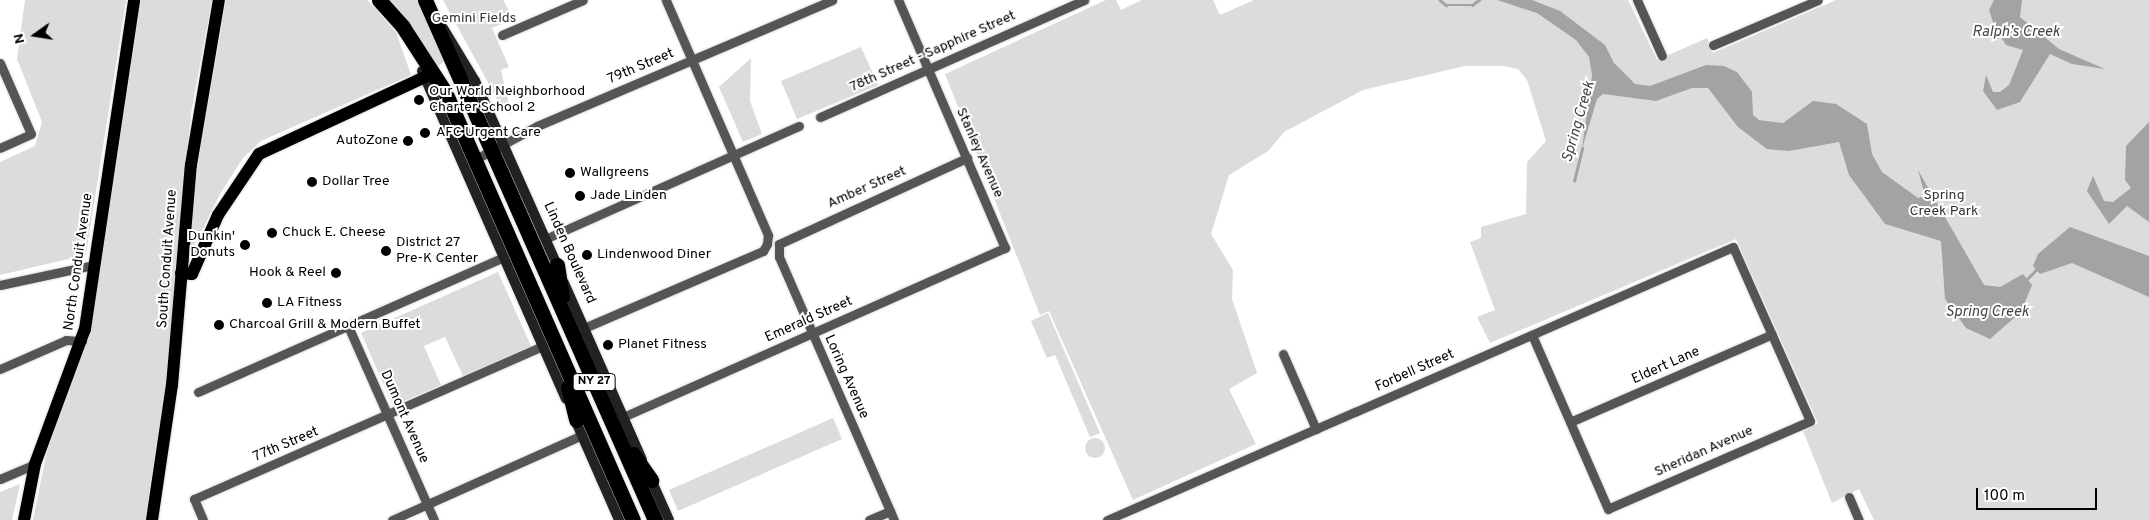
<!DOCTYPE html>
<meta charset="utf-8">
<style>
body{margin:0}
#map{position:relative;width:2149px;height:520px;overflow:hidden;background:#fff;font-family:Overpass,sans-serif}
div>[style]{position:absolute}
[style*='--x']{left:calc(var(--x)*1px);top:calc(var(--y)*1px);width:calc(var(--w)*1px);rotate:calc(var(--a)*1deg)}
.green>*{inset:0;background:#dcdcdc}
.round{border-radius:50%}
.water>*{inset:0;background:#a3a3a3}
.stream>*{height:2.5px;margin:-1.25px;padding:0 1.25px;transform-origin:1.25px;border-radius:1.25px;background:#a3a3a3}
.roads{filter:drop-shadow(0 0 1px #dbdbdb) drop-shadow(0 0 1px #dbdbdb)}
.street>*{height:9px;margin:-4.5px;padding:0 4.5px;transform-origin:4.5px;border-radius:4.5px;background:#555}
.secondary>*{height:10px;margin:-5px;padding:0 5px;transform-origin:5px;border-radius:5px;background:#222}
.primary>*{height:12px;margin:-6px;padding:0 6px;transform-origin:6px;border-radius:6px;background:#000}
.highway>*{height:15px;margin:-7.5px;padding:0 7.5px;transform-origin:7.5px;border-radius:7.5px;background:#000}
.dots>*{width:14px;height:14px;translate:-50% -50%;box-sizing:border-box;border:2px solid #fff;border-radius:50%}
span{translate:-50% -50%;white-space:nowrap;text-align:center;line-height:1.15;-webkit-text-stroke:4px #fff;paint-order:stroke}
.shield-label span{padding:1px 4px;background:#fff;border:1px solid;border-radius:4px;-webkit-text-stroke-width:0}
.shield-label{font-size:12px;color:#000;font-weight:700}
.park-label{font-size:14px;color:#333}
.street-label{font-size:14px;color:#000}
.poi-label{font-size:14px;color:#000}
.left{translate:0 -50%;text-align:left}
.right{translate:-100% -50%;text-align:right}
.water-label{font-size:15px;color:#444;font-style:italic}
.north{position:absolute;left:10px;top:10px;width:50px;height:50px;-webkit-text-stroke:4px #fff;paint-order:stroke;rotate:257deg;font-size:14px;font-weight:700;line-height:20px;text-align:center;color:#000}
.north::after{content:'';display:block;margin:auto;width:18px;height:22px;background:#000;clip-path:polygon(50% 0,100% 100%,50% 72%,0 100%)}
.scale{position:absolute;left:1976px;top:488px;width:121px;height:22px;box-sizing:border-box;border:2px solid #000;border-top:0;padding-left:6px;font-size:15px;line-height:18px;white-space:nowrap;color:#000;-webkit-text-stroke:4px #fff;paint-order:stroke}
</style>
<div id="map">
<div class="green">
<i style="clip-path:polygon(25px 0,126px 0,86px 255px,0 275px,0 162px,35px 146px,42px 122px,17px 59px)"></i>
<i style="clip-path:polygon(141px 0,212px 0,191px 113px,167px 377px,145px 520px,33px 520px,47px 451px,91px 331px)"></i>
<i style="clip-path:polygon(226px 0,367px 0,396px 32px,411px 75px,261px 141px,243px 158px,220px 194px,194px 246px,189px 244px,196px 175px)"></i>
<i style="clip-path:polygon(387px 0,418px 0,445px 61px,438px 66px)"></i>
<i style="clip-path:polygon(443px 0,503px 0,514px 19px,492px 28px,509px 67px,501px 70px,511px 114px,503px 110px)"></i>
<i style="clip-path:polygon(1106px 0,1116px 0,1121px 10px,1142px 0,1213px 0,1220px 15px,1254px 0,1628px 0,1657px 60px,1707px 38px,1713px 53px,1836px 0,2149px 0,2149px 520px,1874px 520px,1859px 489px,1832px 503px,1803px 431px,1818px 423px,1736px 239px,1490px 343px,1477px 317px,1495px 310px,1470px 242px,1481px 238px,1481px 227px,1526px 214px,1527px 162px,1546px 141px,1527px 80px,1518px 69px,1503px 66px,1465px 66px,1363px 90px,1284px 132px,1268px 151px,1229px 175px,1211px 234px,1233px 270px,1232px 299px,1257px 373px,1229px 389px,1256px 444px,1133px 500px,1049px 311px,1040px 315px,945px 74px)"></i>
<i style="clip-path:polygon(861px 47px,878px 85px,797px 119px,781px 81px)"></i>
<i style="clip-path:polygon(751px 58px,750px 101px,762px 134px,743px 142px,719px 87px)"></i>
<i style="clip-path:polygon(498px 272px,531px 346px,463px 376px,445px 337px,424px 346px,441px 385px,393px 406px,361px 333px)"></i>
<i style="clip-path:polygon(1048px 313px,1100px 433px,1090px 437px,1055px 355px,1047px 358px,1031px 321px)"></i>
<i style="clip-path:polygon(833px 418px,842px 439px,678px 511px,669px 490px)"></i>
<i class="round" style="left:1085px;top:438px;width:20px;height:20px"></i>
<i style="clip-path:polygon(20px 484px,12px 520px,0 520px,0 492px)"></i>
</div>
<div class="water">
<i style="clip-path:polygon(1497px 0,1532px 0,1560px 11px,1605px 45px,1614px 63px,1635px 84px,1650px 86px,1706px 65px,1724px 66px,1737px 72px,1752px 92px,1753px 115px,1759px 120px,1783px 123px,1813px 101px,1836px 104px,1867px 124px,1872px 154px,1882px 172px,1918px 198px,1925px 196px,1918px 170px,1984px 285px,2000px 287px,2023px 274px,2032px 285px,2021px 312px,1990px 339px,1966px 328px,1945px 299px,1941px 241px,1885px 224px,1849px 175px,1839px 142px,1789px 151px,1767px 149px,1738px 127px,1708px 88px,1692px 88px,1656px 101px,1603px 94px,1597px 99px,1582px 149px,1592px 75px,1589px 57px,1576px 40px,1537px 13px)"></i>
<i style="clip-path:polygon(1994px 0,2022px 0,2020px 17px,2059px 49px,2105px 69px,2072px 64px,2050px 54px,2020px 102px,1997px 110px,1983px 91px,1986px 75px,1993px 92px,2000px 92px,2009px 85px,2023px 50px,2006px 45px,1995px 28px,1989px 10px)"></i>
<i style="clip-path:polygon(2149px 122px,2149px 222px,2127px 206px,2109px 224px,2087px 191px,2093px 176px,2104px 201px,2113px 202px,2131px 188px,2125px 180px,2126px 146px)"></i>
<i style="clip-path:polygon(2070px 227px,2149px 256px,2149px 297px,2072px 263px,2040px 274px,2033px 266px,2038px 254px)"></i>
</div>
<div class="stream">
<i style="--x:1440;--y:0;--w:8;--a:40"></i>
<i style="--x:1446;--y:5;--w:26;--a:0"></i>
<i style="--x:1472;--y:5;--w:9;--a:-36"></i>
<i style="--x:1574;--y:181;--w:34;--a:-76"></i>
<i style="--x:2026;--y:280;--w:17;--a:-45"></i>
</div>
<div class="roads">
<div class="street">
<i style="--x:1637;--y:0;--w:61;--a:65.9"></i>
<i style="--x:502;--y:35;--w:88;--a:-23.4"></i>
<i style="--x:1713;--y:45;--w:114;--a:-23.2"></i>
<i style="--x:0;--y:63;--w:77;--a:66.4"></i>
<i style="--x:31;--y:134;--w:34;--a:156"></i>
<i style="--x:820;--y:117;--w:289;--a:-23.9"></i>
<i style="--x:472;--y:161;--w:74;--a:-28.3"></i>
<i style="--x:537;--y:126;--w:321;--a:-23.1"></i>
<i style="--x:545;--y:239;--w:278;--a:-24"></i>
<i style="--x:0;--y:285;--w:95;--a:-12.1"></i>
<i style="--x:348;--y:326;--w:212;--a:66.1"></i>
<i style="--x:584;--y:328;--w:195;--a:-23.3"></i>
<i style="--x:763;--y:251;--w:8;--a:-60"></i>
<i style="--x:767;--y:244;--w:9;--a:-84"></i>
<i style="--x:768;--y:235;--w:256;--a:-113.5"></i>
<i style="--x:1283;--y:354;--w:82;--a:66.3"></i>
<i style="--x:0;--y:369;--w:72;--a:-23.7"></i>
<i style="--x:66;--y:340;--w:16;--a:4"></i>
<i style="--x:198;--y:392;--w:334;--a:-23.8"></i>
<i style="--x:623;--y:417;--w:418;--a:-23.9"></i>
<i style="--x:1005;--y:248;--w:270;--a:-113.3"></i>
<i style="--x:1570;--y:422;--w:220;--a:-23.5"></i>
<i style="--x:0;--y:479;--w:38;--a:-23"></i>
<i style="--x:1849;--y:497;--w:25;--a:67"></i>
<i style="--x:203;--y:520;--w:23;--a:-113"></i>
<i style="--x:194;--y:499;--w:381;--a:-23.7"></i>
<i style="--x:392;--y:520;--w:208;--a:-24.1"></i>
<i style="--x:869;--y:520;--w:23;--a:-23"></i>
<i style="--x:894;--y:520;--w:287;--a:-113.6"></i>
<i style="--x:779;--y:257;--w:13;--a:-90"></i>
<i style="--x:779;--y:244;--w:207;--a:-24.6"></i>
<i style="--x:1107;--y:520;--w:683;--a:-23.56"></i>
<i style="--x:1733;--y:247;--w:190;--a:66.1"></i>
<i style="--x:1810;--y:421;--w:220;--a:156.5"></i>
<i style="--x:1608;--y:509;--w:190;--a:-113.6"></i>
</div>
<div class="secondary">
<i style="--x:443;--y:28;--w:62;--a:58.9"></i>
<i style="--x:475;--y:81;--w:207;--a:66"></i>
<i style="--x:422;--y:71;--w:358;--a:66.3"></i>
<i style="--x:564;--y:283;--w:193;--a:66.2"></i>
<i style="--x:573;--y:415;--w:115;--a:66.3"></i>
<i style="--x:649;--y:475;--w:49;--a:66"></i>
</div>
<div class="primary">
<i style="--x:181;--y:273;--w:11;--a:5"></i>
<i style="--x:192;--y:274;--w:64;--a:-66.2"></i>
<i style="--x:218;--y:215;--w:73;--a:-56.1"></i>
<i style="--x:259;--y:154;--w:183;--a:-24.9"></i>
<i style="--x:24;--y:520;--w:57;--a:-78.9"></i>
<i style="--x:35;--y:464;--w:144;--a:-69.7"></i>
<i style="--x:85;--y:329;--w:333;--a:-81.5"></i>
<i style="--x:152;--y:520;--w:136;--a:-81.6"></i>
<i style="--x:172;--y:385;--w:221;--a:-85.1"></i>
<i style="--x:191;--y:165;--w:167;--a:-80.4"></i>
</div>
<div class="highway">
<i style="--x:379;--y:0;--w:36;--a:48"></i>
<i style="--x:403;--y:27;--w:77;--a:57.1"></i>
<i style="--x:445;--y:92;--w:467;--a:66.3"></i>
<i style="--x:425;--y:0;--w:569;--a:66.14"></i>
<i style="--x:557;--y:265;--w:32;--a:81"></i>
<i style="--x:568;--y:387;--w:34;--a:76"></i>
<i style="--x:633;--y:454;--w:32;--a:55"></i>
</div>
</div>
<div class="dots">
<i style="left:419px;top:100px;background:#000"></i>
<i style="left:425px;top:133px;background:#000"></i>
<i style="left:408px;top:141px;background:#000"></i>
<i style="left:570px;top:173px;background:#000"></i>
<i style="left:312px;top:182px;background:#000"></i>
<i style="left:580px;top:196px;background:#000"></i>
<i style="left:272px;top:233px;background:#000"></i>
<i style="left:245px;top:245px;background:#000"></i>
<i style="left:386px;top:251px;background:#000"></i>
<i style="left:587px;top:255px;background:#000"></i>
<i style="left:336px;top:273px;background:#000"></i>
<i style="left:267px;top:303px;background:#000"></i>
<i style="left:219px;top:325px;background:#000"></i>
<i style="left:608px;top:345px;background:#000"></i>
</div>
<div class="shield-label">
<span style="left:594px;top:382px">NY 27</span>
</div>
<div class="park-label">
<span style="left:474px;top:19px">Gemini Fields</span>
<span style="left:1944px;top:204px">Spring<br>Creek Park</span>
</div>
<div class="street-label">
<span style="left:933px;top:52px;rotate:-24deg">78th Street - Sapphire Street</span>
<span style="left:641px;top:67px;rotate:-23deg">79th Street</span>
<span style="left:979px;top:153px;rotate:66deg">Stanley Avenue</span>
<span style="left:867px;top:188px;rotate:-24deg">Amber Street</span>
<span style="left:569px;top:253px;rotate:66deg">Linden Boulevard</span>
<span style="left:168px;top:259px;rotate:-86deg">South Conduit Avenue</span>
<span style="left:79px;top:262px;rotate:-82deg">North Conduit Avenue</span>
<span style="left:809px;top:320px;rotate:-24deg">Emerald Street</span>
<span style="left:1666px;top:366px;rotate:-24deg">Eldert Lane</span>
<span style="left:1415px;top:371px;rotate:-24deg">Forbell Street</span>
<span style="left:846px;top:377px;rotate:66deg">Loring Avenue</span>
<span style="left:404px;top:417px;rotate:66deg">Dumont Avenue</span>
<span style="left:286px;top:445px;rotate:-23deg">77th Street</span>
<span style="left:1704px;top:452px;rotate:-24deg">Sheridan Avenue</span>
</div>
<div class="poi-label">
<span class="left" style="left:429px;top:100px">Our World Neighborhood<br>Charter School 2</span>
<span class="left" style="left:436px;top:133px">AFC Urgent Care</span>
<span class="right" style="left:398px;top:141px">AutoZone</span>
<span class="left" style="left:580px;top:173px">Wallgreens</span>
<span class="left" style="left:322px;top:182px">Dollar Tree</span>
<span class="left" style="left:590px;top:196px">Jade Linden</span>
<span class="left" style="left:282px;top:233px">Chuck E. Cheese</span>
<span class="right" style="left:235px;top:245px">Dunkin'<br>Donuts</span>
<span class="left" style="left:396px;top:251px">District 27<br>Pre-K Center</span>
<span class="left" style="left:597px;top:255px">Lindenwood Diner</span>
<span class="right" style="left:326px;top:273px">Hook &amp; Reel</span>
<span class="left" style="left:277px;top:303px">LA Fitness</span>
<span class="left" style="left:229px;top:325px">Charcoal Grill &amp; Modern Buffet</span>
<span class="left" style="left:618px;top:345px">Planet Fitness</span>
</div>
<div class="water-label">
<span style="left:2016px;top:33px">Ralph’s Creek</span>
<span style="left:1579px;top:122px;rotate:-74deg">Spring Creek</span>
<span style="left:1987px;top:313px">Spring Creek</span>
</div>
<div class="north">N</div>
<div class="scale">100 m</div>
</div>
